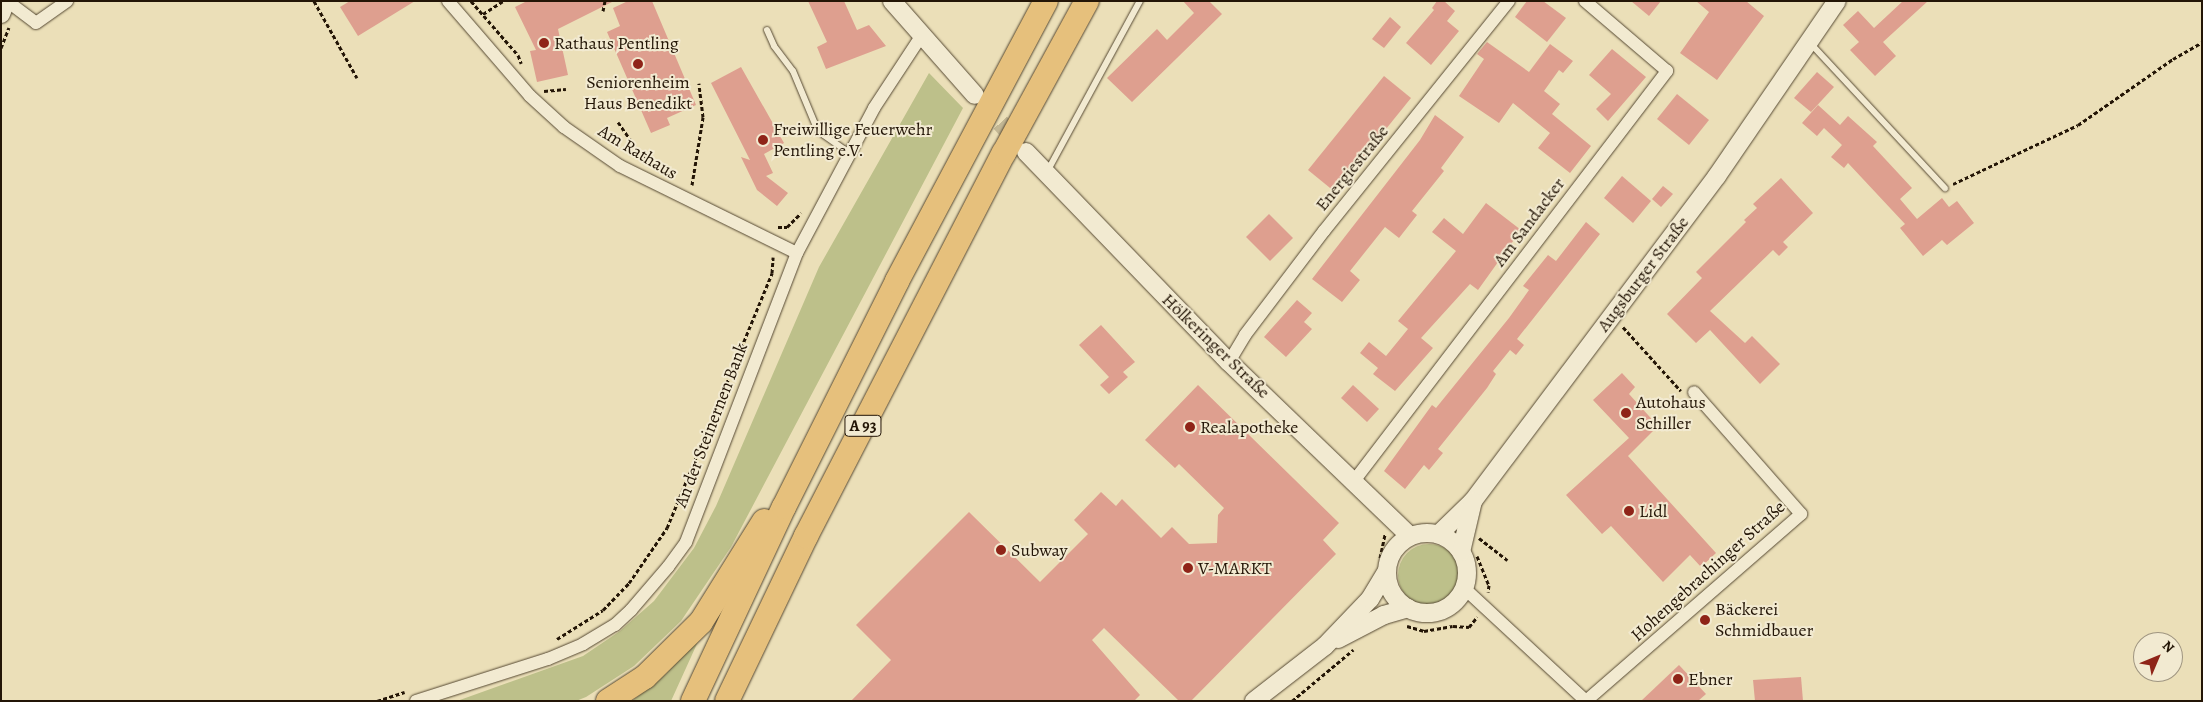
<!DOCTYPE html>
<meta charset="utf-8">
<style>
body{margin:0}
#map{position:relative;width:2203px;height:702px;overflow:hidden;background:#ebdfb8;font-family:Alegreya,serif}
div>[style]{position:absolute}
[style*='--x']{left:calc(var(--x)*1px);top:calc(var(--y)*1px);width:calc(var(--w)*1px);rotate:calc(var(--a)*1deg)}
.green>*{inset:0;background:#bdc08a}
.round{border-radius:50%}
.building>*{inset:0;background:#de9f8f}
.secondary-tunnel>*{height:18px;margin-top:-9px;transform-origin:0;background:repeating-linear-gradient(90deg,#c3b794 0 18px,transparent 0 27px)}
.path>*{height:3px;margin-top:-1.5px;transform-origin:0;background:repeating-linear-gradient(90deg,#231506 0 4px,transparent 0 6.5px)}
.roads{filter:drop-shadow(0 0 1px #554832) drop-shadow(0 0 1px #554832)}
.lane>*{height:6px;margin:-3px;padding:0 3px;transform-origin:3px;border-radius:3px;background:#f2ead1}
.street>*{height:12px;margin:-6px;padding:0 6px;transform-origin:6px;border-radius:6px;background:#f2ead1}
.secondary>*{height:18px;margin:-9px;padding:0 9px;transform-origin:9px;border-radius:9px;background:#f2ead1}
.secondary>.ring{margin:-9px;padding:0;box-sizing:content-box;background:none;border:18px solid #f2ead1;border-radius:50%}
.highway>*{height:24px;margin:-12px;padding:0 12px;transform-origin:12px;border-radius:12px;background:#e6c07c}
.dots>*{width:14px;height:14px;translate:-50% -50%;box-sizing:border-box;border:2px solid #f2ead1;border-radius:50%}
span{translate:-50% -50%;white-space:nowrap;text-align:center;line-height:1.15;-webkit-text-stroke:4px #f2ead1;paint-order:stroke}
.shield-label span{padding:1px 4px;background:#f2ead1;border:1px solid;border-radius:4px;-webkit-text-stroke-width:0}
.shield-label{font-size:16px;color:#231506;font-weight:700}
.poi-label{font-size:18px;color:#231506}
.left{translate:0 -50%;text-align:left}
.street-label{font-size:18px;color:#231506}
.frame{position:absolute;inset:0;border:2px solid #231506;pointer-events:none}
.north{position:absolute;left:2133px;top:632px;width:50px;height:50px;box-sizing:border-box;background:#f2ead1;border:1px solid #9f9580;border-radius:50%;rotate:45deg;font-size:14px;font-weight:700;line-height:20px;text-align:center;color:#231506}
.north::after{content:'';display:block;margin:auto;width:18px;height:22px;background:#8f2418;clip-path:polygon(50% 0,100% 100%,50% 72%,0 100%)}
</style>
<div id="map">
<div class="green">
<i style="clip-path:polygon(929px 73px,963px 108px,731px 547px,681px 621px,634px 666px,586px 697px,576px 701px,457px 701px,583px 656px,620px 631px,654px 601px,694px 548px,716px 506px,819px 267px)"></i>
<i class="round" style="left:1398px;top:544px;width:62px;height:62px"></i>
<i style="clip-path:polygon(701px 635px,671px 701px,632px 701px,666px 674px)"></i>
</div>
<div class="building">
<i style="clip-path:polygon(350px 1px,415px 1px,358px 36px,340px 7px)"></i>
<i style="clip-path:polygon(527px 1px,614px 1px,558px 29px,568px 75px,537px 82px,530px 51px,536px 50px,515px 7px)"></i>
<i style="clip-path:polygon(628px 1px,652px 1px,696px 105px,667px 118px,670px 125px,651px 133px,607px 32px,620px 26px,613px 8px)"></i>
<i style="clip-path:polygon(808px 1px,844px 1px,857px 30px,869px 25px,886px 46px,826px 69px,817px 47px,827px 42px)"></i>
<i style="clip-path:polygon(1183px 1px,1209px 1px,1222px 14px,1132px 102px,1107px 78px,1157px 29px,1167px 40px,1194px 13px)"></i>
<i style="clip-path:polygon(1437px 1px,1444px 1px,1455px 11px,1447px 21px,1459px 31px,1431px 65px,1406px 43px,1434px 10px,1432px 8px)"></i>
<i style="clip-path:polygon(1527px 1px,1543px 1px,1566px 18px,1547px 42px,1515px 17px)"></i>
<i style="clip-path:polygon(1631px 1px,1661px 1px,1649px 16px)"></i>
<i style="clip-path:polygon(1696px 1px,1746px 1px,1764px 16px,1717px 80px,1680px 53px,1709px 12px)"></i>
<i style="clip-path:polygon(1903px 1px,1928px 1px,1883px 42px,1896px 56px,1875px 76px,1850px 50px,1859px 42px,1843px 25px,1858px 11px,1874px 28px)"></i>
<i style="clip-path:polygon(1390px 17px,1401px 27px,1384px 48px,1372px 39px)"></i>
<i style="clip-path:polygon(1487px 42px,1529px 72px,1550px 44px,1573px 61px,1563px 73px,1559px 70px,1544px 91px,1560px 104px,1552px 114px,1591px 146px,1570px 173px,1538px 148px,1550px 133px,1513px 103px,1499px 123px,1459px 96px,1484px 59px,1477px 54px)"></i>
<i style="clip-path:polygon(1612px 49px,1646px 77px,1608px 121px,1596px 109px,1611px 94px,1589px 75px)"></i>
<i style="clip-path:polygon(741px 67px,784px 143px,764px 154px,773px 173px,766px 176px,788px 193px,777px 206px,757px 190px,741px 157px,750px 160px,711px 83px)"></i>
<i style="clip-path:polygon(1817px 72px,1834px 87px,1811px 112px,1794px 98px)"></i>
<i style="clip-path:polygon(1384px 76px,1411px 98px,1335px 192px,1308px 170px)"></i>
<i style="clip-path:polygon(1677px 94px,1709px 120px,1689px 145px,1657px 119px)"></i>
<i style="clip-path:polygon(1818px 105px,1840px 125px,1848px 116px,1877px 142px,1873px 146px,1912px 188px,1900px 199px,1917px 219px,1942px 198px,1949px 207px,1957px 201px,1974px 223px,1947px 245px,1942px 240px,1923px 256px,1900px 228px,1905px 224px,1848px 163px,1844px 168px,1831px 157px,1842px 145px,1824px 128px,1817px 136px,1802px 123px)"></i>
<i style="clip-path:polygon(1435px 115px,1464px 137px,1441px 168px,1444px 171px,1412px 211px,1417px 215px,1399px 238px,1385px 227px,1350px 271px,1360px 280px,1342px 302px,1312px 279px,1420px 140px)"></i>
<i style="clip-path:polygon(1622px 176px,1651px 201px,1633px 223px,1604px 198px)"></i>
<i style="clip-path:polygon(1781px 178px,1813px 213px,1783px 242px,1788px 247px,1779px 256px,1773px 250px,1710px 311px,1745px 343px,1752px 336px,1780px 364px,1760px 384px,1710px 330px,1696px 343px,1667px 314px,1702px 278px,1696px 272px,1746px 222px,1744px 220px,1757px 208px,1753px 204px)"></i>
<i style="clip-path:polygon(1663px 186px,1673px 194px,1661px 207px,1652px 199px)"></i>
<i style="clip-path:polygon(1486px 203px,1521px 230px,1478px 290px,1470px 284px,1421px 338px,1433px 348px,1395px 391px,1373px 374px,1378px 368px,1360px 353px,1369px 342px,1386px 356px,1408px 329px,1398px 321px,1456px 251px,1432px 232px,1444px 218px,1463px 234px)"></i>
<i style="clip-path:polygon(1269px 214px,1293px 238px,1270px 261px,1246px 237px)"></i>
<i style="clip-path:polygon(1586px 222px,1600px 234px,1517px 339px,1524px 345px,1516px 355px,1510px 350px,1493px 371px,1496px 374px,1487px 388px,1438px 449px,1443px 453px,1429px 470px,1424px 465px,1405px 489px,1384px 471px,1432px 405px,1436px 408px,1509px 318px,1529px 290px,1523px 286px,1548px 255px,1556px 261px)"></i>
<i style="clip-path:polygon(1297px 300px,1312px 313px,1304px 322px,1312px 329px,1286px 357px,1264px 337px)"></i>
<i style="clip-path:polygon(1101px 325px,1135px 362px,1123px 372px,1128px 377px,1109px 394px,1100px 385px,1109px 377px,1079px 345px)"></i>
<i style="clip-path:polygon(1622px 373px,1635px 387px,1629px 394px,1658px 426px,1628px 456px,1716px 553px,1701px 567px,1690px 555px,1663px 582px,1611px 526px,1602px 534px,1566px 495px,1629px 438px,1593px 400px)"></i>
<i style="clip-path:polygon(1198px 385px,1339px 523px,1323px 540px,1336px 554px,1191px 701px,1179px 701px,1104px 628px,1092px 640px,1140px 695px,1134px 701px,851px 701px,891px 660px,856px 625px,969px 512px,1040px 582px,1088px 534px,1074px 520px,1101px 492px,1116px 506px,1122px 499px,1161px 538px,1172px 527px,1189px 544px,1217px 543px,1218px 515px,1224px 508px,1179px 464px,1175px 468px,1145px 440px)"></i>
<i style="clip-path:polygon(1353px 385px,1379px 409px,1367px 422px,1341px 398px)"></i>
<i style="clip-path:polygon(1679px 665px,1706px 694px,1698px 701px,1641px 701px)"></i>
<i style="clip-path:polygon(1801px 677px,1803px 701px,1755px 701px,1753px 680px)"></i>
</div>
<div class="secondary-tunnel">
<i style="--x:982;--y:103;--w:56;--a:47.2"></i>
</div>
<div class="path">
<i style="--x:314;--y:1;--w:88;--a:60.8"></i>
<i style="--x:471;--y:1;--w:72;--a:49"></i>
<i style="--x:518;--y:55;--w:9;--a:69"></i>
<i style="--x:603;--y:11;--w:10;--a:-79"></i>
<i style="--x:483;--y:14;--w:24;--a:-33"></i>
<i style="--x:1;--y:48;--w:22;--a:-69"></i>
<i style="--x:544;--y:91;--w:22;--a:-5"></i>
<i style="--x:618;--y:122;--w:37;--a:55"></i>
<i style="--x:639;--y:152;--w:25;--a:40"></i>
<i style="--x:1953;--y:184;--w:138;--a:-25.3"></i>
<i style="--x:2078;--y:125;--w:116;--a:-34.8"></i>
<i style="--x:2173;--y:59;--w:34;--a:-30"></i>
<i style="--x:692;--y:185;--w:69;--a:-80.8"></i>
<i style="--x:703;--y:117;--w:34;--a:-97"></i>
<i style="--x:778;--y:227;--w:9;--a:0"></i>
<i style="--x:787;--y:227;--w:20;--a:-45"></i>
<i style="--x:1623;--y:327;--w:86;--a:47.8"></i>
<i style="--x:1479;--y:538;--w:36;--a:38"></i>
<i style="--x:1477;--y:556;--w:31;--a:68"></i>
<i style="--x:1489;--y:585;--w:7;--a:98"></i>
<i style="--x:1380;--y:558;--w:25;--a:-78"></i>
<i style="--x:1407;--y:626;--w:18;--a:16"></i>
<i style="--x:1424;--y:631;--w:29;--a:-10"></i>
<i style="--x:1453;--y:626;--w:16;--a:4"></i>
<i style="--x:1469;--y:627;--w:13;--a:-51"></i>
<i style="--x:557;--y:639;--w:54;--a:-32.2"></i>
<i style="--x:603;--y:610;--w:37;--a:-46"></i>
<i style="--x:629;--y:583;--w:67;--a:-55.4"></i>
<i style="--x:667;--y:528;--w:276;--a:-67.6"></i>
<i style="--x:772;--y:273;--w:16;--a:-86"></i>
<i style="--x:377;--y:701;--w:29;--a:-18"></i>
<i style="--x:1292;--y:701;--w:80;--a:-39.9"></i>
</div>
<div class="roads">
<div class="lane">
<i style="--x:767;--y:30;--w:17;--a:66"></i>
<i style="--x:774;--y:46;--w:31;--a:53"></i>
<i style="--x:793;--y:71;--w:65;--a:67.4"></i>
<i style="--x:818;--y:131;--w:39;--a:35"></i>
<i style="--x:1811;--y:44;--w:197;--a:47.1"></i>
<i style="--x:1047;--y:172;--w:195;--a:-61.5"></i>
</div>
<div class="street">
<i style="--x:7;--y:1;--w:36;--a:37"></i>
<i style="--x:36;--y:23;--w:38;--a:-35"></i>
<i style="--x:448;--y:1;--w:125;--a:49.2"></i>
<i style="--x:530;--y:96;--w:46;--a:42.4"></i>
<i style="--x:564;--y:127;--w:68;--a:34.9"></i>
<i style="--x:620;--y:166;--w:197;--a:26.2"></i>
<i style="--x:1229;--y:362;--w:31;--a:-59"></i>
<i style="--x:1245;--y:335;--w:131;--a:-52.8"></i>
<i style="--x:1324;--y:231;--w:295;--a:-51.2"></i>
<i style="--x:1354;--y:481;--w:516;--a:-52.64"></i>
<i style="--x:1667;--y:71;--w:108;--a:-139.5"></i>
<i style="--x:1464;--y:588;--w:166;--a:42.8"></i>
<i style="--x:416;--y:701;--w:139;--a:-17.7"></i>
<i style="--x:548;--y:659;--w:38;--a:-23"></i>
<i style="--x:583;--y:644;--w:37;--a:-31"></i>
<i style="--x:615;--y:625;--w:22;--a:-43"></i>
<i style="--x:631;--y:610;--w:57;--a:-49.3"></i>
<i style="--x:668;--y:567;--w:31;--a:-54"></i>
<i style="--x:686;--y:542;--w:310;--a:-69"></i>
<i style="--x:797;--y:253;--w:164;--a:-62"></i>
<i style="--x:874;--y:108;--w:87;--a:-56.7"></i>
<i style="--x:1586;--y:701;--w:285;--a:-41"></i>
<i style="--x:1801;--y:514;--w:162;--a:-131.3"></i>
</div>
<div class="secondary">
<i style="--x:892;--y:1;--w:125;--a:48.6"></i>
<i style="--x:1;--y:14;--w:14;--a:-69"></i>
<i style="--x:1026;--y:152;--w:292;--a:46"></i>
<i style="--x:1229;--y:362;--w:251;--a:43.9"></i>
<i class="ring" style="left:1387px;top:533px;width:62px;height:62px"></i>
<i style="--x:1439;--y:534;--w:47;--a:-44.1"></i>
<i style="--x:1473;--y:501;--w:406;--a:-53.1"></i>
<i style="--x:1717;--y:176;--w:212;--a:-55.6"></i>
<i style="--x:1461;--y:552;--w:52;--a:-76.8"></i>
<i style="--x:1338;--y:639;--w:52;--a:-27.6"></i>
<i style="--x:1384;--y:615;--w:25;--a:-16"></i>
<i style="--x:1254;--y:701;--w:90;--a:-37.8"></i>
<i style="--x:1325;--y:646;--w:65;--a:-46.2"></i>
<i style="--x:1370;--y:599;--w:31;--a:-59"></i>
</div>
<div class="highway">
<i style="--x:608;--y:701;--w:44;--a:-33"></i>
<i style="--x:645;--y:677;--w:78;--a:-44.5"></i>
<i style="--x:701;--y:622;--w:119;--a:-58"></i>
<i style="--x:693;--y:701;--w:214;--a:-64.9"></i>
<i style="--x:784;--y:507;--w:253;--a:-63.4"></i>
<i style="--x:897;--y:281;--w:317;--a:-62"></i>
<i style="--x:727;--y:701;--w:183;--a:-64.4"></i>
<i style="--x:806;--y:536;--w:431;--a:-62.7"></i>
<i style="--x:1004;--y:153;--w:173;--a:-61.4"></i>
</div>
</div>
<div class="dots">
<i style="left:544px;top:43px;background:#8f2418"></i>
<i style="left:638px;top:64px;background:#8f2418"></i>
<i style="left:763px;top:140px;background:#8f2418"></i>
<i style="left:1626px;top:413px;background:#8f2418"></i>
<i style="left:1190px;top:427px;background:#8f2418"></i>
<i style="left:1629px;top:511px;background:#8f2418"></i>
<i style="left:1001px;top:550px;background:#8f2418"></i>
<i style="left:1188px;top:568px;background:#8f2418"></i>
<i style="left:1705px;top:620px;background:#8f2418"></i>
<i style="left:1678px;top:679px;background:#8f2418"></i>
</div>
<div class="shield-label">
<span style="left:863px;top:426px">A 93</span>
</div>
<div class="poi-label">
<span class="left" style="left:554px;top:43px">Rathaus Pentling</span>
<span style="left:638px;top:93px">Seniorenheim<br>Haus Benedikt</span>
<span class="left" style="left:773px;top:140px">Freiwillige Feuerwehr<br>Pentling e.V.</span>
<span class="left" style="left:1636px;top:413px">Autohaus<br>Schiller</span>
<span class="left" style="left:1200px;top:427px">Realapotheke</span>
<span class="left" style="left:1639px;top:511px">Lidl</span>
<span class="left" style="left:1011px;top:550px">Subway</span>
<span class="left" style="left:1198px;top:568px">V-MARKT</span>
<span class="left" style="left:1715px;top:620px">Bäckerei<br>Schmidbauer</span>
<span class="left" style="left:1688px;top:679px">Ebner</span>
</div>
<div class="street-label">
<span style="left:638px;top:152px;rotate:31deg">Am Rathaus</span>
<span style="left:1352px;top:168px;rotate:-51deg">Energiestraße</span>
<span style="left:1529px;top:222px;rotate:-53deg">Am Sandacker</span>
<span style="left:1643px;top:274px;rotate:-53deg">Augsburger Straße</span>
<span style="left:1216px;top:346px;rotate:44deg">Hölkeringer Straße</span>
<span style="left:711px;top:425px;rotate:-69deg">An der Steinernen Bank</span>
<span style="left:1708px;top:571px;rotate:-42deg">Hohengebrachinger Straße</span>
</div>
<div class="frame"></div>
<div class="north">N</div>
</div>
